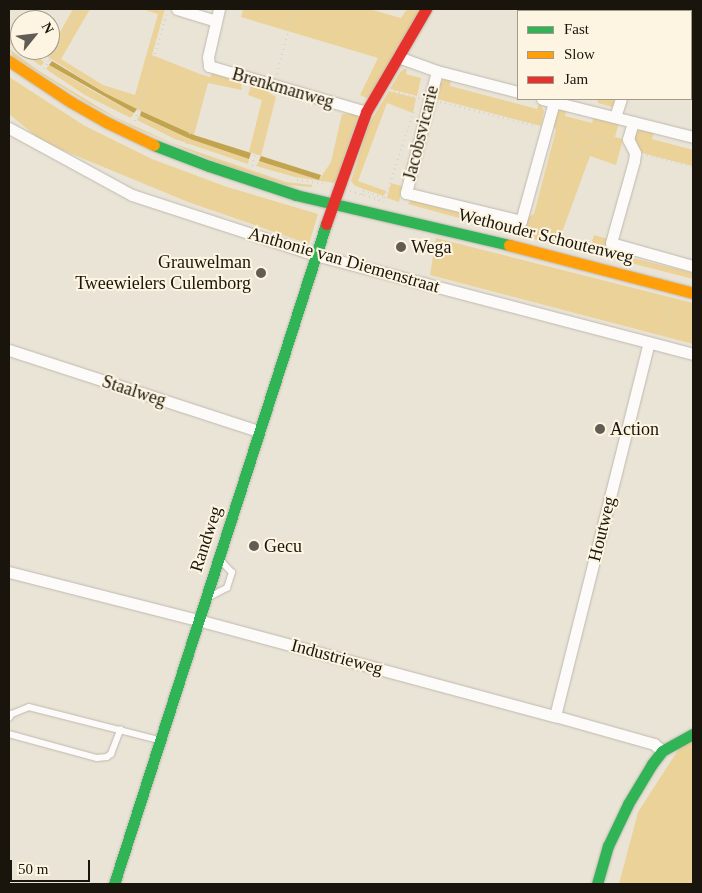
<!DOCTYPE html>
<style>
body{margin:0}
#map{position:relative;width:702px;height:893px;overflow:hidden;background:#eae4d7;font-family:"Times New Roman",serif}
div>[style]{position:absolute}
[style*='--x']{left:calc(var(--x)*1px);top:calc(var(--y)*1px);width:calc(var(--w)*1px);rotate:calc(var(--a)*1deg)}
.green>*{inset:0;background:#ebd299}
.water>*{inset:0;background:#c2a44f}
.path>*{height:2px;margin-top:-1px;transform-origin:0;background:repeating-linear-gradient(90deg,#d5d3ce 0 1px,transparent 0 5px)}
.roads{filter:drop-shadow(0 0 1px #bdb9ae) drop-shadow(0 0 1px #bdb9ae)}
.lane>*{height:5.5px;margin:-2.75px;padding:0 2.75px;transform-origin:2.75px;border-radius:2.75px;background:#fcfbf9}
.street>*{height:11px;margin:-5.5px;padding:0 5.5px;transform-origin:5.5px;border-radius:5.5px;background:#fcfbf9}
.fast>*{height:11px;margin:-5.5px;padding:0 5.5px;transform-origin:5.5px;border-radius:5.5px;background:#30b455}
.slow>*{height:11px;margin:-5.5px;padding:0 5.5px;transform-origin:5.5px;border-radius:5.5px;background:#ff9f0a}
.jam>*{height:11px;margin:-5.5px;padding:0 5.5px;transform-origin:5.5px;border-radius:5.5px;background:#e5322d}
.dots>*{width:14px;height:14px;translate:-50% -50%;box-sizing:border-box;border:2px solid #fdf5e1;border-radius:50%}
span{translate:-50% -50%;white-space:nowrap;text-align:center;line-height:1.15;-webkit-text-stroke:4px #fdf5e1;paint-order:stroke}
.street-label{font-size:18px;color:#19150d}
.poi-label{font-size:18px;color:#19150d}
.left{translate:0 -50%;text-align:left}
.right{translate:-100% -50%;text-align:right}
.frame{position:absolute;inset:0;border:10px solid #19150d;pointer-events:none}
.legend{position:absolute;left:517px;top:10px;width:175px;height:90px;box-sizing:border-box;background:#fdf5e1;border:1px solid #a29b8c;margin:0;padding:6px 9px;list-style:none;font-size:15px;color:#19150d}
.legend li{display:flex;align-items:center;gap:10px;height:25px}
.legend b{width:25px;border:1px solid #a29b8c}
.north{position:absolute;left:10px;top:10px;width:50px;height:50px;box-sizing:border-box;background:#fdf5e1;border:1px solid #a29b8c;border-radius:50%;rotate:61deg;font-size:14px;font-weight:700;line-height:20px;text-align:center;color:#19150d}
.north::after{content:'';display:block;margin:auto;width:18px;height:22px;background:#625d54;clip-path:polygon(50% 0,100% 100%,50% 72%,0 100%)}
.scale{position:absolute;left:10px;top:860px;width:80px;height:22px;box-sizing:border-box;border:2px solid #19150d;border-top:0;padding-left:6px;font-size:15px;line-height:18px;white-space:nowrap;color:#19150d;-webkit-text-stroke:4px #fdf5e1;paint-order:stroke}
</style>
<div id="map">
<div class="green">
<i style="clip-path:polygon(73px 9px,90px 9px,61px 59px,103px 85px,135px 95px,158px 14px,142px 9px,165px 9px,152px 55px,200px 74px,210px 77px,213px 71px,241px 81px,242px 90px,208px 83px,194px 135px,141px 111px,105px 93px,37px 50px,50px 50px)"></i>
<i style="clip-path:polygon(243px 9px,369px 9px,401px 18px,407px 9px,422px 9px,369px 99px,360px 95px,378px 58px,241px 17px)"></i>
<i style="clip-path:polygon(9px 34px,20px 43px,20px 50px,29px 50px,44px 62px,41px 66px,9px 43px)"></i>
<i style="clip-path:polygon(9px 49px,39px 71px,115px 117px,172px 143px,286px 182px,312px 185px,312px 187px,286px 185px,224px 165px,135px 128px,91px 105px,13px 56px)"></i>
<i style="clip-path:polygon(49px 65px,91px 90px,134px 113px,131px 118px,85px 95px,46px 69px)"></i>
<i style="clip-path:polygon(404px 69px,407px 69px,406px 74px,421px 78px,417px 96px,390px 89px,400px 72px)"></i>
<i style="clip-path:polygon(9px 77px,85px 126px,152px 159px,227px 187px,318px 214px,309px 244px,188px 202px,43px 142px,9px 114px)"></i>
<i style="clip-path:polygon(446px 78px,451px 78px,450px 86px,537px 109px,539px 104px,541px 105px,544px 111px,541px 126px,437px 99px,436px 97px,439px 84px)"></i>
<i style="clip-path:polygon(251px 85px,269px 88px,269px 93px,276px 97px,261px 156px,249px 152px,262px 100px,248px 95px)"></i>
<i style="clip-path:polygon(389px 91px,416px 98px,413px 113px,387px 103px,358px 181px,386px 191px,384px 196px,355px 186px,351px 181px,369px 124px)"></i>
<i style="clip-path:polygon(597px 99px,612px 99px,616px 103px,613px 107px,598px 103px)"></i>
<i style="clip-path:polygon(567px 108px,565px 116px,592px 123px,594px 115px,619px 122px,615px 137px,623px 139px,616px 165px,590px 156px,561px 235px,591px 245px,594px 235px,608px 239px,602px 257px,526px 237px,524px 235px,528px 217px,534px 214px,556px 130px,552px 124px,557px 111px)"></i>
<i style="clip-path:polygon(359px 113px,335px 183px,295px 177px,256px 166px,259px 161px,319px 180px,331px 162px,342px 114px)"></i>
<i style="clip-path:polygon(139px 116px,190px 139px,249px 159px,248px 164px,175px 139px,137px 120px)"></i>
<i style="clip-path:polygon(641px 129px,654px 131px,652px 139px,693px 150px,693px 166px,638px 152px,634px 138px,635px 133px)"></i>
<i style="clip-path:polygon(391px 183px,402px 186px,399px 202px,387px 198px)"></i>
<i style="clip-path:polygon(411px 200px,517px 228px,517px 234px,408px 204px)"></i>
<i style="clip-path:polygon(436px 238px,693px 303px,693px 344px,430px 275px)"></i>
<i style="clip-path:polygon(613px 253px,693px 273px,693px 279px,611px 258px)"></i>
<i style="clip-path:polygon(693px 740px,693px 884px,619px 884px,638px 812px,680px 747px)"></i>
</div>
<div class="water">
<i style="clip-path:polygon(52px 61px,105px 93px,137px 109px,134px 113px,49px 65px)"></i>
<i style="clip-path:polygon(141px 111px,194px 135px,251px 153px,249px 159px,190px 139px,140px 116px)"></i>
<i style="clip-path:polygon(261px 156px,321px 175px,319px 180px,259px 161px)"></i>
</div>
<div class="path">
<i style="--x:578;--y:11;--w:2;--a:-90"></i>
<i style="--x:44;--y:69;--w:70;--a:-59"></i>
<i style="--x:277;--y:74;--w:67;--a:-75.3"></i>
<i style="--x:691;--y:90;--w:2;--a:0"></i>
<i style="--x:394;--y:91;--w:26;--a:16"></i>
<i style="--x:440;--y:102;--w:98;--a:14.2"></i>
<i style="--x:135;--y:121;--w:113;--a:-73.5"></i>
<i style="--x:558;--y:124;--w:65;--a:20.7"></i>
<i style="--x:187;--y:144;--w:70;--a:-75.2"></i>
<i style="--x:570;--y:155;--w:6;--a:9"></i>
<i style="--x:576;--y:156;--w:26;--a:-37"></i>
<i style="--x:647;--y:155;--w:48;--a:14.6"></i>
<i style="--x:252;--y:166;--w:73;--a:-74.8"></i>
<i style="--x:297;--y:180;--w:27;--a:8"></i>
<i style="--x:350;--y:191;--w:39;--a:17"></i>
<i style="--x:362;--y:195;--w:4;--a:-76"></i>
<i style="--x:363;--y:191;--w:23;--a:18"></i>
<i style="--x:385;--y:198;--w:95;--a:-71.6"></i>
<i style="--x:530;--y:228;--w:16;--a:0"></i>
<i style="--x:546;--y:228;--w:8;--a:-40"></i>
<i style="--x:552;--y:223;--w:11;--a:-75"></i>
<i style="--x:555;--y:212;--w:24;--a:-112"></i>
<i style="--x:546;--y:190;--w:6;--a:-72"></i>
<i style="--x:548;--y:184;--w:22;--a:-39"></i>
<i style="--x:565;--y:170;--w:20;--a:-72"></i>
<i style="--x:571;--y:151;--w:22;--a:-90"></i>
<i style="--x:663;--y:336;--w:35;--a:-75"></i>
</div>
<div class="roads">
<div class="lane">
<i style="--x:211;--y:596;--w:18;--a:-27"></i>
<i style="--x:227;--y:588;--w:16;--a:-72"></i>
<i style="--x:232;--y:573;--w:16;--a:-133"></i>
<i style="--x:9;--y:718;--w:5;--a:-53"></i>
<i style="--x:12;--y:714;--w:18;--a:-22"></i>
<i style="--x:29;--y:707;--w:133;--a:14.3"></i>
<i style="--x:9;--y:734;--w:91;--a:15.3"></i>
<i style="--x:97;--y:758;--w:10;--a:-6"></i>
<i style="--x:107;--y:757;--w:5;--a:-37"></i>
<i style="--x:111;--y:754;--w:26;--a:-69"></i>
</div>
<div class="street">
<i style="--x:177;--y:9;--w:41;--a:17.1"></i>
<i style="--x:219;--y:9;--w:49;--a:102.9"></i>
<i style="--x:208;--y:57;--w:9;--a:84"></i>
<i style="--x:209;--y:66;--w:164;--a:16.3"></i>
<i style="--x:625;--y:11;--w:2;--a:-63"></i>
<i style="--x:647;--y:11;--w:2;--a:-63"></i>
<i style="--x:398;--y:57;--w:41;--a:19.7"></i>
<i style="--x:437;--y:71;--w:84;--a:14.5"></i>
<i style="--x:437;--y:71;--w:126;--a:104.3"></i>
<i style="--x:406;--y:193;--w:118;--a:13.7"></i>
<i style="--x:521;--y:221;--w:123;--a:-74.5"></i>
<i style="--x:542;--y:99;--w:156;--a:14.1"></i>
<i style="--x:615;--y:117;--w:19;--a:-72"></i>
<i style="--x:633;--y:122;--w:18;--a:106"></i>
<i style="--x:628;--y:139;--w:16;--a:63"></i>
<i style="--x:635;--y:153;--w:8;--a:97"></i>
<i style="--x:634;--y:161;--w:85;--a:105.7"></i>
<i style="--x:611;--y:243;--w:85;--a:15.7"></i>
<i style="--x:9;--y:128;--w:140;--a:28.6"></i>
<i style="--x:132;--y:195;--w:194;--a:18.1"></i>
<i style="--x:316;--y:255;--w:390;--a:14.7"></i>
<i style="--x:9;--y:350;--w:263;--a:18"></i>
<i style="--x:9;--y:572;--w:195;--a:14.3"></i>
<i style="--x:198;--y:620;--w:370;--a:15.1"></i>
<i style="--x:555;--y:716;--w:103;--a:15.8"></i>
<i style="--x:654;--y:744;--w:11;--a:41"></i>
<i style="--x:555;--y:716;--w:385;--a:-75.9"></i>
</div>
<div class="fast">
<i style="--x:154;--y:145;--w:59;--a:20.9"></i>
<i style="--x:209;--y:166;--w:92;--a:18.4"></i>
<i style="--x:296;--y:195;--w:219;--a:13.2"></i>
<i style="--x:114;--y:884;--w:693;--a:-72.19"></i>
<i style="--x:597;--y:884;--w:40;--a:-74"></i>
<i style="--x:608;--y:846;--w:47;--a:-64.5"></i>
<i style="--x:628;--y:804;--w:47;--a:-59"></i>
<i style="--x:652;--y:764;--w:16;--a:-52"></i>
<i style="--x:662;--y:751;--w:35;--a:-29"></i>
</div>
<div class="slow">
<i style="--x:9;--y:61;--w:74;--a:33.5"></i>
<i style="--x:71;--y:102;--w:40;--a:29.7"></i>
<i style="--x:106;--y:122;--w:53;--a:25.6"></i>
<i style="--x:509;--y:245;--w:190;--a:14.6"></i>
</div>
<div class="jam">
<i style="--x:326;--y:224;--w:119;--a:-70.3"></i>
<i style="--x:366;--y:112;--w:119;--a:-59.8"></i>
</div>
</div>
<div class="dots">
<i style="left:401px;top:247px;background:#625d54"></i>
<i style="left:261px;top:273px;background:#625d54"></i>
<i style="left:600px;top:429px;background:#625d54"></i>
<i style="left:254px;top:546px;background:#625d54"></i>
</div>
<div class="street-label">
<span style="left:283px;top:88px;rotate:16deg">Brenkmanweg</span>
<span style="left:421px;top:133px;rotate:-76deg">Jacobsvicarie</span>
<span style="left:546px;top:236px;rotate:14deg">Wethouder Schoutenweg</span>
<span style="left:344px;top:260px;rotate:16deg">Anthonie van Diemenstraat</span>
<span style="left:134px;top:391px;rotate:18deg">Staalweg</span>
<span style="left:602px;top:529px;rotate:-76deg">Houtweg</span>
<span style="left:206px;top:539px;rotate:-72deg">Randweg</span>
<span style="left:337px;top:657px;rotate:15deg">Industrieweg</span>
</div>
<div class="poi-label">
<span class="left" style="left:411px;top:247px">Wega</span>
<span class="right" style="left:251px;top:273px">Grauwelman<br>Tweewielers Culemborg</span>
<span class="left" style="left:610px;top:429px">Action</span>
<span class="left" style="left:264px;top:546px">Gecu</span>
</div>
<div class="frame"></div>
<ul class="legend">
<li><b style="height:6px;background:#30b455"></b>Fast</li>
<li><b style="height:6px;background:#ff9f0a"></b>Slow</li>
<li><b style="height:6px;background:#e5322d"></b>Jam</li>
</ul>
<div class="north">N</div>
<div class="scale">50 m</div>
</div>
